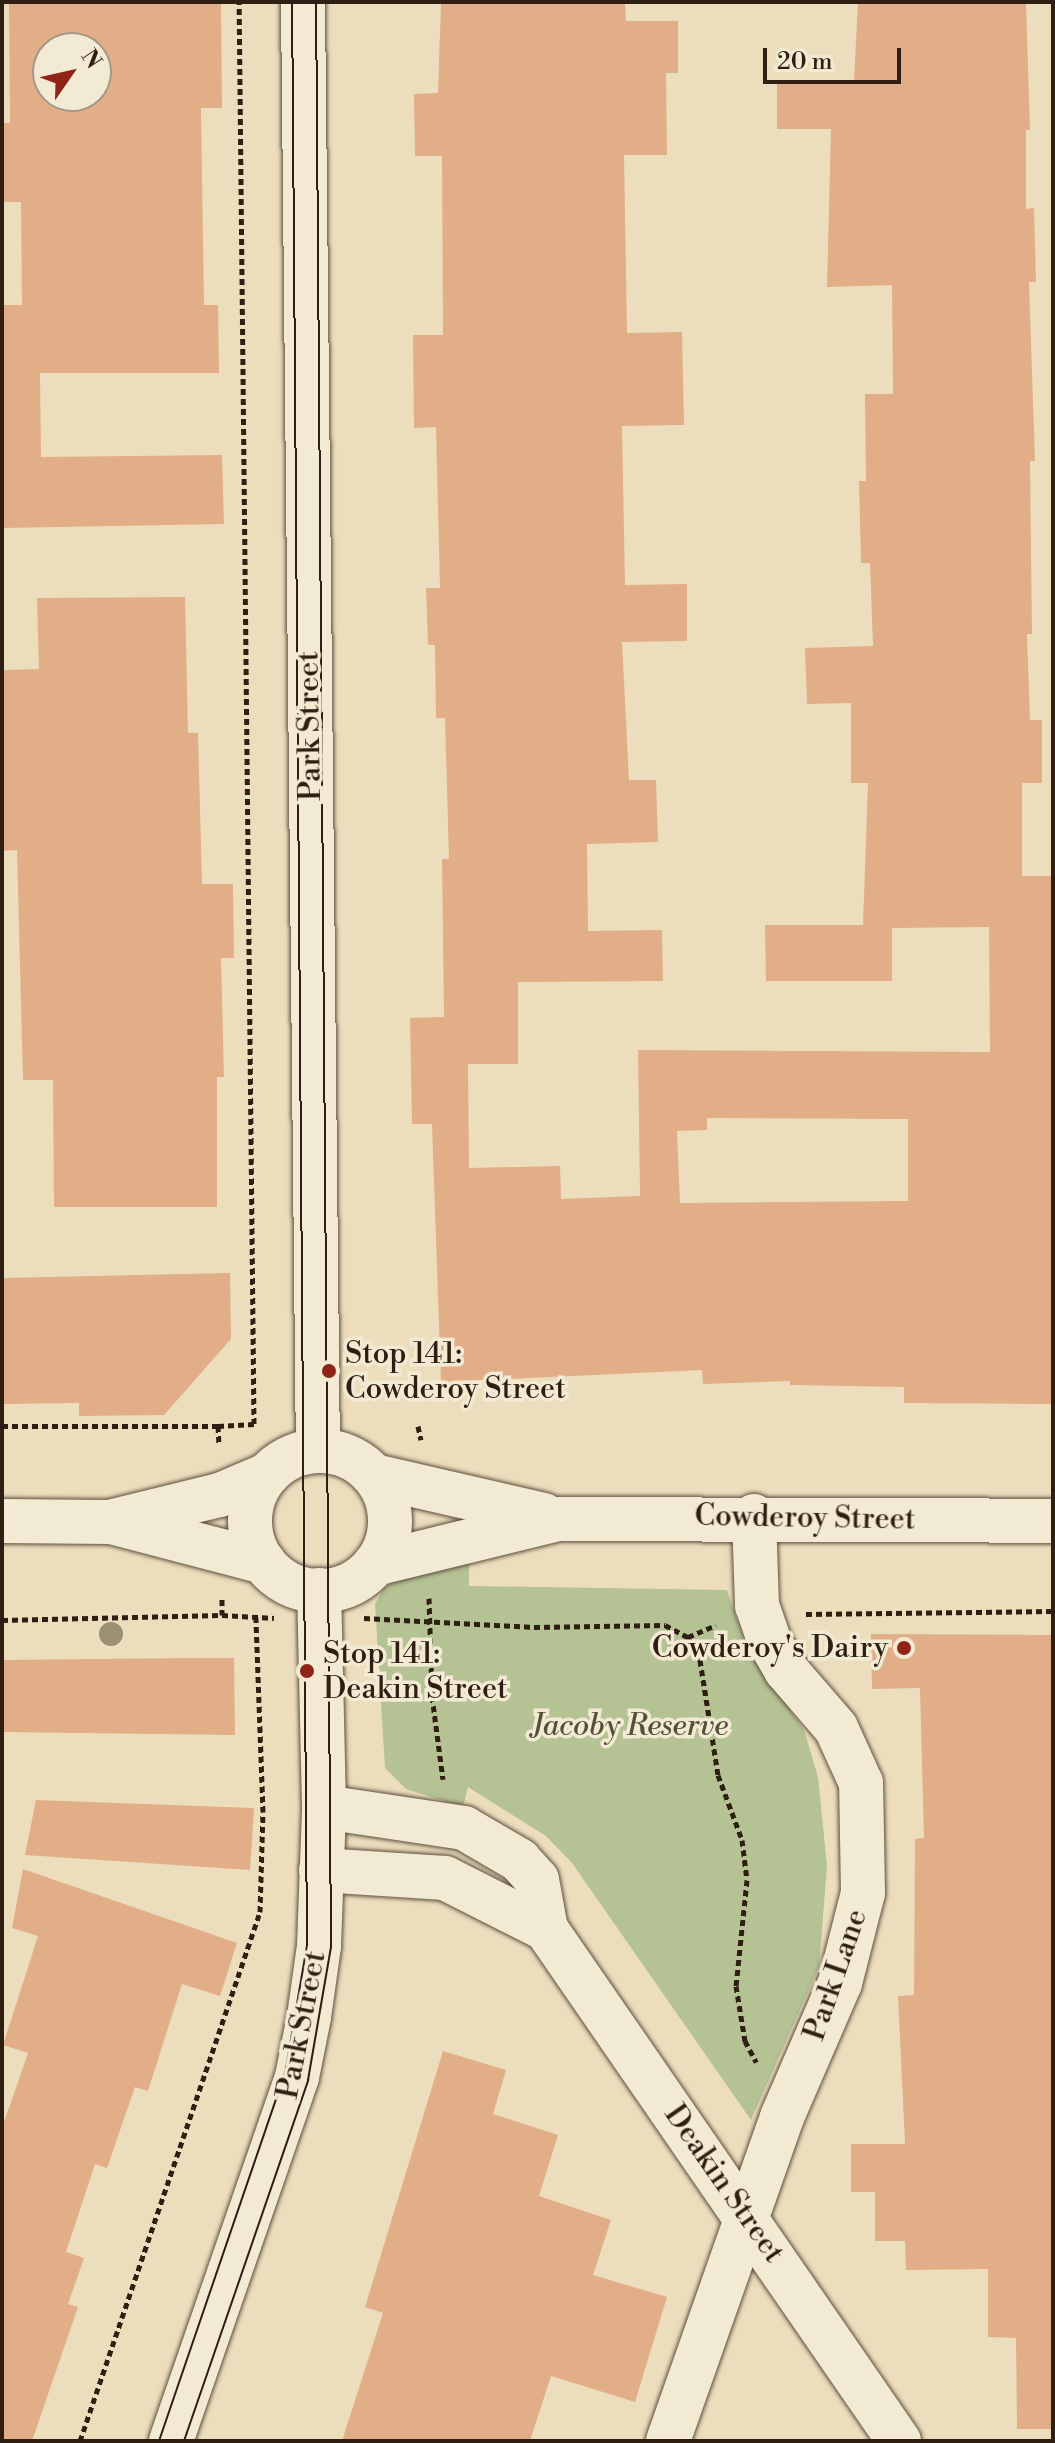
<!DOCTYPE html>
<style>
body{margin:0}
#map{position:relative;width:1055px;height:2443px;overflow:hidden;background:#ecdebd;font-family:"Libre Bodoni",serif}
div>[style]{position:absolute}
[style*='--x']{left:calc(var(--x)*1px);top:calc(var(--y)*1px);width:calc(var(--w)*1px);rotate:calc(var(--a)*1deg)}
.green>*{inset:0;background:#b4c294}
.building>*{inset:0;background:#e2ae87}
.path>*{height:5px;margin-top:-2.5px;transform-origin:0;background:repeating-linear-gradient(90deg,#2e1f12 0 6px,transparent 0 10px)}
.roads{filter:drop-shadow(0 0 2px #5e4f3d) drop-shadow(0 0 2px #5e4f3d)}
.minor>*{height:44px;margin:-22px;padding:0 22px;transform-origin:22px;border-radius:22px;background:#f3ead4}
.minor>.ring{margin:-22px;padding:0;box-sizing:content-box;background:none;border:44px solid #f3ead4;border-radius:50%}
.tram>*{height:2px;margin:-1px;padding:0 1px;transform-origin:1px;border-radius:1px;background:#2e1f12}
.trees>*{width:24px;height:24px;margin:-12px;border-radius:50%;background:#9a9074}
.dots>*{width:22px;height:22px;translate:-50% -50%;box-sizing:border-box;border:4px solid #f3ead4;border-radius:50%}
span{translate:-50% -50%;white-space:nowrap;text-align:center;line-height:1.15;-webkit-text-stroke:7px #f3ead4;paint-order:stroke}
.street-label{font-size:30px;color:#2e1f12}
.poi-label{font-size:30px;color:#2e1f12}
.left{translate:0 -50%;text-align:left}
.right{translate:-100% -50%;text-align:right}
.park-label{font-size:30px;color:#565039;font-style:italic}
.frame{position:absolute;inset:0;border:4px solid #2e1f12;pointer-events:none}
.north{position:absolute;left:32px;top:32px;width:80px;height:80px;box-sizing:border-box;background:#f3ead4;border:2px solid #a49986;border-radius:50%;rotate:56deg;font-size:22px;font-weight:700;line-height:32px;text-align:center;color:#2e1f12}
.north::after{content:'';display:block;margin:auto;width:28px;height:36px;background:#8f2418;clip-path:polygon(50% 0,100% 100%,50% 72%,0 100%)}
.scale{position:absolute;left:763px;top:48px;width:138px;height:36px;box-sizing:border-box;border:4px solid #2e1f12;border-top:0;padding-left:10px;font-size:24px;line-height:28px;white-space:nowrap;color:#2e1f12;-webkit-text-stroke:6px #f3ead4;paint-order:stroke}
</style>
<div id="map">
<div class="green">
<i style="clip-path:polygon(469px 1562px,469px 1586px,727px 1590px,747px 1649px,804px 1730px,818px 1777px,827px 1866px,819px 1967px,751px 2120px,572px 1863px,546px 1836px,468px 1787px,463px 1807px,406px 1789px,385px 1768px,375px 1604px,384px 1588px,404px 1574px)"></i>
</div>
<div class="building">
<i style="clip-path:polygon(evenodd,9px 2px,221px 2px,222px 108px,201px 108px,204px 305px,218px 305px,219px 373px,40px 373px,41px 457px,222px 455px,224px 524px,2px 528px,2px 305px,22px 305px,21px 202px,2px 202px,2px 123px,10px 123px,9px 2px,48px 48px,96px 48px,96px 96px,48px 96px,48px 48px)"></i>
<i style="clip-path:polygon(evenodd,441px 2px,625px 2px,626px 21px,678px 21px,678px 73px,666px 73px,667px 155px,624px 155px,627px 333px,682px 332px,684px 425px,622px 426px,625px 585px,687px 584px,687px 641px,622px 642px,629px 780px,656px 780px,658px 842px,587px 844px,588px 931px,662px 930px,663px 981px,518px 982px,518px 1064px,468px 1064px,469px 1168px,560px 1166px,561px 1199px,640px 1196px,638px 1050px,990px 1052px,989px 927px,892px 928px,892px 981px,766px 981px,765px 925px,863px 925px,868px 783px,851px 783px,851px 703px,807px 704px,805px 648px,873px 646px,870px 563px,861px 563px,859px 481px,866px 481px,865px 394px,893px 394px,892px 285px,827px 287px,831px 129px,777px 129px,777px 81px,854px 81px,858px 2px,1026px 2px,1030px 130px,1026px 130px,1026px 209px,1034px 208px,1036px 282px,1029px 282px,1035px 461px,1030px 461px,1032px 634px,1027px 634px,1030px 720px,1042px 720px,1042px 783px,1022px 783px,1022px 876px,1053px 876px,1053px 1404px,904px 1403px,904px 1387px,790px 1385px,790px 1381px,703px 1384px,702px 1370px,441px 1382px,432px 1124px,412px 1124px,410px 1018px,444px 1017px,442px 859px,449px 859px,445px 718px,436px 718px,435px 645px,428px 645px,426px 588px,440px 588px,436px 427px,414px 428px,413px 335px,443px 335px,442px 156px,415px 156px,414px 94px,438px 93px,441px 2px,707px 1118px,908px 1119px,908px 1201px,680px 1203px,677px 1131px,707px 1130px,707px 1118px)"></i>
<i style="clip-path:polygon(185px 597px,188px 733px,198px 733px,202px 884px,233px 884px,234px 958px,221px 958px,224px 1077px,217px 1077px,217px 1207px,54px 1207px,53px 1080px,23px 1080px,17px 850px,2px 851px,2px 670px,39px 669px,37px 598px)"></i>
<i style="clip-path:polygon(230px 1273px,231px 1339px,164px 1415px,79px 1416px,79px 1403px,2px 1404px,2px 1278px)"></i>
<i style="clip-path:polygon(871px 1634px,1053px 1635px,1053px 2429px,1017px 2429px,1016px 2338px,988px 2337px,988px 2269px,906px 2270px,905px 2241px,875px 2241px,875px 2192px,851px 2192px,851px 2144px,905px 2144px,898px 1996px,914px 1995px,915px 1839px,924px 1838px,920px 1688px,872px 1689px)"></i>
<i style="clip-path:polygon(190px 1658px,234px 1658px,235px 1735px,2px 1732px,2px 1660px)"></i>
<i style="clip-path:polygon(36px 1800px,254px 1808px,250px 1870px,25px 1855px)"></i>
<i style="clip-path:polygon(23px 1869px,237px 1943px,220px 1996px,182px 1984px,148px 2091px,135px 2087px,107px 2168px,95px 2164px,66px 2252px,84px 2258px,68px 2304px,78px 2307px,32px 2441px,2px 2441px,2px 2128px,28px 2053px,3px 2045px,38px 1936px,12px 1928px)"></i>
<i style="clip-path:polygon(443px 2051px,506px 2070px,493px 2114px,558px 2135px,539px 2196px,611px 2220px,593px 2275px,667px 2297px,635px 2402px,551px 2376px,530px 2441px,342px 2441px,383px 2313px,365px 2307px)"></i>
</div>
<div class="path">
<i style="--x:2;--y:1426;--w:216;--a:0"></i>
<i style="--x:218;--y:1426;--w:19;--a:87"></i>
<i style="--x:218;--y:1426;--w:36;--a:-3"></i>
<i style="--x:254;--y:1424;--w:1422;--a:-90.6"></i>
<i style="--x:418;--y:1426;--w:14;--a:78"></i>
<i style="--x:429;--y:1598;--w:98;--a:88.2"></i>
<i style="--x:432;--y:1696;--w:84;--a:82.5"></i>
<i style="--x:806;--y:1614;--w:247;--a:-0.7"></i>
<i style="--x:222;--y:1615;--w:52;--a:3.3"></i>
<i style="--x:364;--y:1618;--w:170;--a:3"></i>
<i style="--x:534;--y:1627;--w:131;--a:-0.9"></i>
<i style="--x:665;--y:1625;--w:26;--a:28"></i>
<i style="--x:688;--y:1637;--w:26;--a:62"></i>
<i style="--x:700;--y:1660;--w:116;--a:81.1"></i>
<i style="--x:718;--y:1775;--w:69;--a:69.7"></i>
<i style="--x:742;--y:1840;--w:40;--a:82.9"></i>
<i style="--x:747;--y:1880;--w:107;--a:95.9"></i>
<i style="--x:736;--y:1986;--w:56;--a:80.7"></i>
<i style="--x:745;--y:2041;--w:24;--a:62"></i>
<i style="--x:2;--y:1620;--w:220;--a:-1.3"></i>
<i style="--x:222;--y:1615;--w:16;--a:-90"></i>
<i style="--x:688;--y:1637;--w:30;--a:-23"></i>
<i style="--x:80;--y:2441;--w:559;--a:-71.21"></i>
<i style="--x:260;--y:1912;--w:100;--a:-88.3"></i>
<i style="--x:263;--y:1812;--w:195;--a:-92.1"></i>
</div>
<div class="roads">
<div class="minor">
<i style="--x:303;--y:2;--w:1449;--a:89.41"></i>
<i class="ring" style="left:250px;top:1451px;width:96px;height:96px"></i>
<i style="--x:374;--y:1476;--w:174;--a:12.9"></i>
<i style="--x:2;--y:1521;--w:109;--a:0.5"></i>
<i style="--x:111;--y:1522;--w:158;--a:14.7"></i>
<i style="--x:113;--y:1521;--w:110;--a:-13.7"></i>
<i style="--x:220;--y:1495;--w:51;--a:-23.1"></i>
<i style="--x:375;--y:1564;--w:188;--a:-13.8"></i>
<i style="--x:558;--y:1519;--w:495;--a:0.2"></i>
<i style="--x:324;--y:1807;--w:142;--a:8.5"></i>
<i style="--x:464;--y:1828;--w:64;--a:30.2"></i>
<i style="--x:519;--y:1860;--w:27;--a:48"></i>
<i style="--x:537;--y:1880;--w:50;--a:79.6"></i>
<i style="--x:546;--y:1929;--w:622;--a:55.42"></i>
<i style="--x:321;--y:1870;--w:124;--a:3.7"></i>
<i style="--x:445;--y:1878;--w:113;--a:26.8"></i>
<i style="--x:171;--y:2441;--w:385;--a:-70.9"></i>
<i style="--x:297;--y:2077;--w:61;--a:-78.7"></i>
<i style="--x:309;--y:2017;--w:72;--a:-82"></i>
<i style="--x:319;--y:1946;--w:139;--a:-87.9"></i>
<i style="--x:324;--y:1807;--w:217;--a:-91.3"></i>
<i style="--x:668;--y:2441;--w:343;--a:-70.6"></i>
<i style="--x:782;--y:2117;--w:146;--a:-66.6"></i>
<i style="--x:840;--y:1983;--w:93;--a:-75.7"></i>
<i style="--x:863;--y:1893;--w:110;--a:-91"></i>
<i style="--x:861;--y:1783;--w:60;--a:-114.4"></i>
<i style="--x:836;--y:1728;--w:77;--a:-130.8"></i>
<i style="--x:786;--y:1670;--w:34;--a:-120"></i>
<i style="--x:769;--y:1640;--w:36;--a:-109"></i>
<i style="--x:757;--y:1606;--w:90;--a:-91.9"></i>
</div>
</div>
<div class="tram">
<i style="--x:159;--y:2441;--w:388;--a:-71.1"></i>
<i style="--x:285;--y:2074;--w:131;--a:-80.3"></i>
<i style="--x:307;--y:1945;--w:1943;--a:-90.44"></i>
<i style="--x:184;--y:2441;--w:382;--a:-71"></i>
<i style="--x:308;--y:2080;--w:135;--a:-80.2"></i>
<i style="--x:331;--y:1947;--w:1945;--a:-90.44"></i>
</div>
<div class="trees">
<i style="left:111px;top:1634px"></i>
</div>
<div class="dots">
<i style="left:329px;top:1371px;background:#8f2418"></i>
<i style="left:904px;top:1648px;background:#8f2418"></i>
<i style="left:307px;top:1671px;background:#8f2418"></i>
</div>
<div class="street-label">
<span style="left:310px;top:726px;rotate:-91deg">Park Street</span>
<span style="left:805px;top:1518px;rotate:1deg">Cowderoy Street</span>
<span style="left:836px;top:1975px;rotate:-71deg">Park Lane</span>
<span style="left:302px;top:2025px;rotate:-79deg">Park Street</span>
<span style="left:724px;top:2184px;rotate:55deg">Deakin Street</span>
</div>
<div class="poi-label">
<span class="left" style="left:345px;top:1371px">Stop 141:<br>Cowderoy Street</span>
<span class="right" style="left:888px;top:1648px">Cowderoy's Dairy</span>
<span class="left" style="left:323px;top:1671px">Stop 141:<br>Deakin Street</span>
</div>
<div class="park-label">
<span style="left:630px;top:1726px">Jacoby Reserve</span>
</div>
<div class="frame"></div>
<div class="north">N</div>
<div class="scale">20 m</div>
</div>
